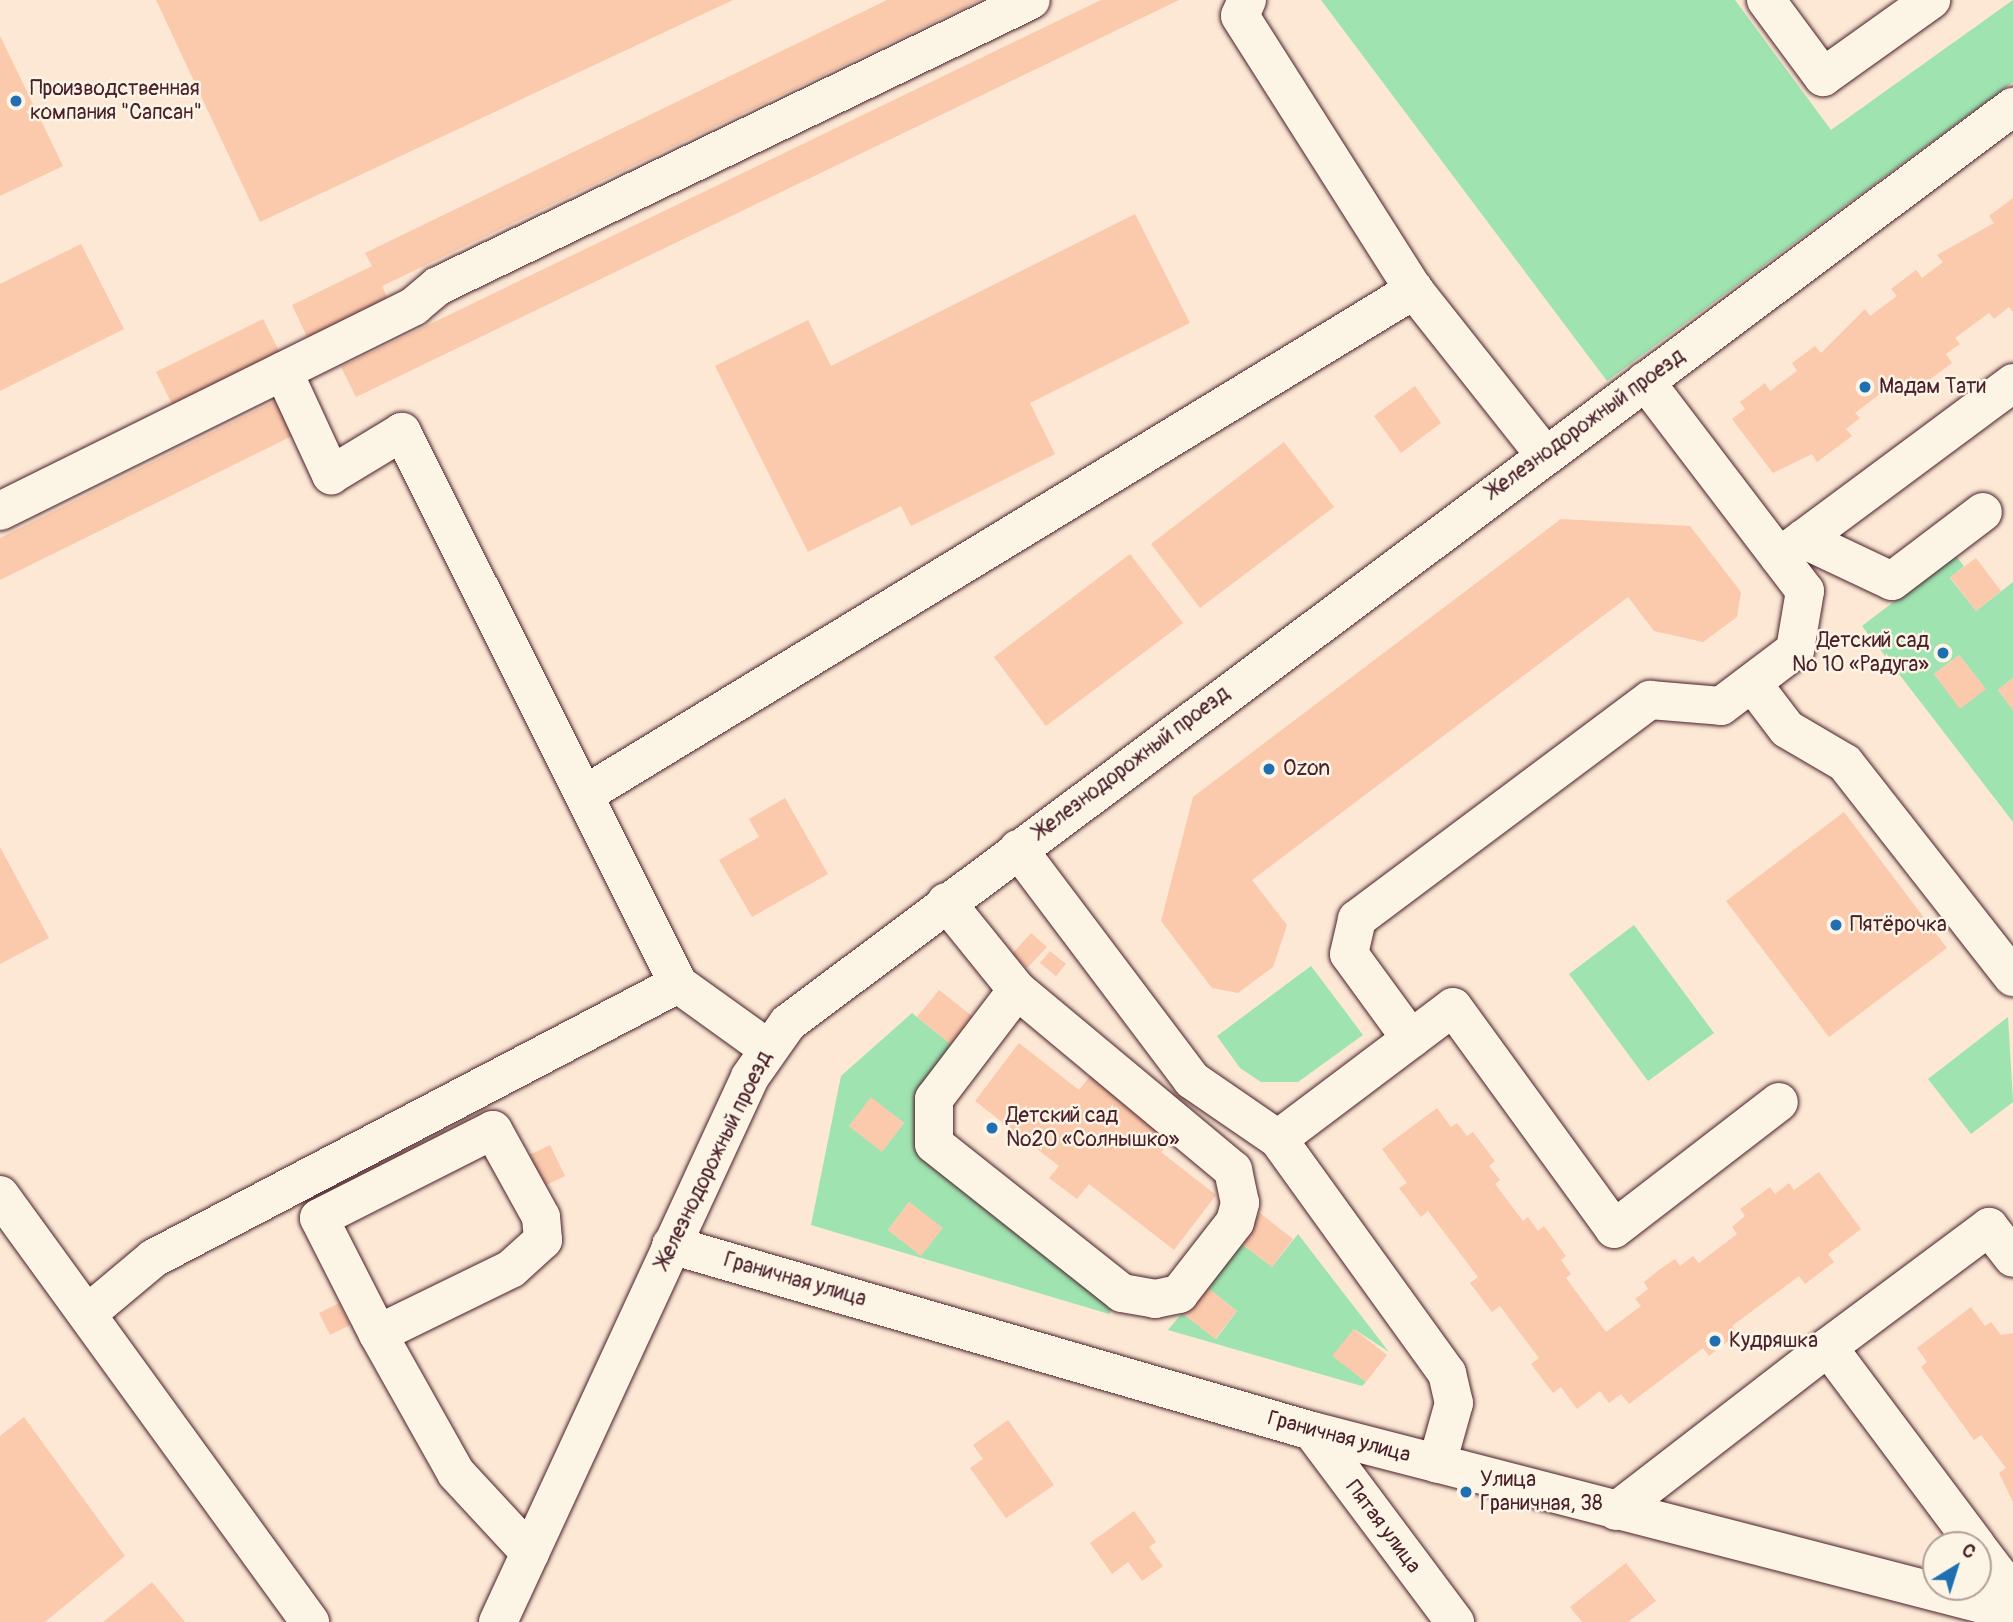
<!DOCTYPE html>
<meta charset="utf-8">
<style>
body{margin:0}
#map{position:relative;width:2013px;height:1622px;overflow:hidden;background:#fce8d4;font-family:Pangolin,sans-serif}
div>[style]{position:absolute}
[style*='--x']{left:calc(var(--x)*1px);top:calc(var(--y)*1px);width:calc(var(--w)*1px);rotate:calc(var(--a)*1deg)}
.green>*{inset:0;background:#9ee3b0}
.building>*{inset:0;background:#fbc9ab}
.roads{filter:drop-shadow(0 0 2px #4a1f2b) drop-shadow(0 0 2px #4a1f2b)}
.minor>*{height:38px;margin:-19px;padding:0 19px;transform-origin:19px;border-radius:19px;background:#fcf5e5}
.dots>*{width:19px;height:19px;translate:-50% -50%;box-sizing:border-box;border:4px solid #fcf5e5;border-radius:50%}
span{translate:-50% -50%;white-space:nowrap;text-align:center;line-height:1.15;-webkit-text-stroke:5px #fcf5e5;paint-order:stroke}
.poi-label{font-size:21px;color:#4a1f2b}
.left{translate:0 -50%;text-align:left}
.right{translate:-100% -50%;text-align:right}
.street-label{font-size:21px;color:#4a1f2b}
.north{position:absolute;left:1922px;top:1531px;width:70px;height:70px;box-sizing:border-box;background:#fcf5e5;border:2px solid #b59f9b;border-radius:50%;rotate:38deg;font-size:19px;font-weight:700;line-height:28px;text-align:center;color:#4a1f2b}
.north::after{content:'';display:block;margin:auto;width:24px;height:32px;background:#1f6fb2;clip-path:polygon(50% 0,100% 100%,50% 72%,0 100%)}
</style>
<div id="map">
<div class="green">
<i style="clip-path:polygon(1321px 0,1735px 0,1831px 130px,2013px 0,2013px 82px,1607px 381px)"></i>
<i style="clip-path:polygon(evenodd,1955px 555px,1964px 566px,1950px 578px,1976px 611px,2013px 582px,2013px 678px,1998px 690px,2013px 710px,2013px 822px,1862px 626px,1955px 555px,1959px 655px,1985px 688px,1960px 708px,1934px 674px,1959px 655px)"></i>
<i style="clip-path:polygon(1634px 925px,1714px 1033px,1648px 1081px,1569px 974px)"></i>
<i style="clip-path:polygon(1311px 966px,1363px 1035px,1298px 1082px,1261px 1082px,1240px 1068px,1217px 1036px)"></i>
<i style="clip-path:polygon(evenodd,912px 1013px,954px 1047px,916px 1108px,915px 1139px,1114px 1307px,1109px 1314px,811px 1225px,841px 1076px,912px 1013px,871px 1098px,904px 1123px,882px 1151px,849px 1126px,871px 1098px,912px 1013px,909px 1202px,942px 1228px,921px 1255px,888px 1230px,909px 1202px)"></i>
<i style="clip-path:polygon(2008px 1017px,2013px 1102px,1971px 1134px,1928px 1079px)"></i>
<i style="clip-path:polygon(1298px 1234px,1389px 1352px,1354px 1329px,1333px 1356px,1366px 1382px,1362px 1386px,1168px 1330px,1182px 1313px,1216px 1339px,1237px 1311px,1204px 1285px,1238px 1241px,1272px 1267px)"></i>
</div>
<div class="building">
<i style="clip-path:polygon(156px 0,733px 0,260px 222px)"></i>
<i style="clip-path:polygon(887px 0,980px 0,382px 286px,389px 301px,308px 339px,292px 305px,372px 266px,365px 253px)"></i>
<i style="clip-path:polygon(1101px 0,1179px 0,356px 397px,341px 367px)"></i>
<i style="clip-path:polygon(0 36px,63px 166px,0 196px)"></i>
<i style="clip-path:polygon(2013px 198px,2013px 312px,2009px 307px,1994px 319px,1989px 313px,1955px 338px,1960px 344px,1946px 354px,1952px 363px,1917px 389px,1910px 381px,1894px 393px,1889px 387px,1855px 413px,1860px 418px,1846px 429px,1852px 436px,1817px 462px,1812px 454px,1773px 473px,1732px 419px,1745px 409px,1740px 402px,1765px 383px,1770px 391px,1797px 371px,1792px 363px,1815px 346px,1821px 353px,1865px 309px,1870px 316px,1897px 296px,1891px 289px,1916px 270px,1922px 278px,1943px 262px,1937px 255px,1994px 223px,1989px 216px)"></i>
<i style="clip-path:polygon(1135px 214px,1190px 323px,1030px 403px,1055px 454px,911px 526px,901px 506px,808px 552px,715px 366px,808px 320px,831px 366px)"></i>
<i style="clip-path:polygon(81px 244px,124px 329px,0 391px,0 284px)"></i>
<i style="clip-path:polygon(263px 319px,281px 355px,174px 408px,156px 372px)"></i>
<i style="clip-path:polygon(1415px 386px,1441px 423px,1401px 453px,1374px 416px)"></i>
<i style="clip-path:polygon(275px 401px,294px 435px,0 580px,0 538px)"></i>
<i style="clip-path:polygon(1284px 442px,1334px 507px,1200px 608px,1151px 544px)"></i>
<i style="clip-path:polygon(1561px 519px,1690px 526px,1741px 592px,1737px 617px,1703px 642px,1654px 631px,1628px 597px,1252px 880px,1287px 925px,1273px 967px,1238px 993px,1212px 988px,1161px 921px,1193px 797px)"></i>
<i style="clip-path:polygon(1130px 554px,1183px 623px,1046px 726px,994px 657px)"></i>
<i style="clip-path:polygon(1976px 558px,2001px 591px,1976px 611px,1950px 577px)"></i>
<i style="clip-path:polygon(1959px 655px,1986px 689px,1960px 709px,1934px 674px)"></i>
<i style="clip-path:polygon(2013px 678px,2013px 710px,1998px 690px)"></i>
<i style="clip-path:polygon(785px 798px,828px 874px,752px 917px,719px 860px,759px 837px,749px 819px)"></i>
<i style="clip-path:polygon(1844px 812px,1947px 948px,1829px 1037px,1726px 901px)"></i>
<i style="clip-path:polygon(0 847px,49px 938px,0 964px)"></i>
<i style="clip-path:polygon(1031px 933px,1047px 947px,1027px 968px,1012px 954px)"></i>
<i style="clip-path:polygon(1050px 951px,1066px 964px,1056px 976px,1040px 963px)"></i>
<i style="clip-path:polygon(939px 990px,976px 1019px,954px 1047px,917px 1017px)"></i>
<i style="clip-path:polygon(1019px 1043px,1079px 1090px,1091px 1075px,1172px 1138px,1161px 1152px,1216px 1195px,1174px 1250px,1089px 1184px,1077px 1199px,1049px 1178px,1059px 1166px,975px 1101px)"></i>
<i style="clip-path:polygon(871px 1097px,904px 1123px,882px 1152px,849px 1126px)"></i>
<i style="clip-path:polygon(1437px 1108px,1451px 1127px,1457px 1123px,1467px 1136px,1473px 1132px,1495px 1161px,1489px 1166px,1500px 1180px,1495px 1184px,1523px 1221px,1528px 1217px,1538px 1231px,1544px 1226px,1566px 1256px,1561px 1260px,1571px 1274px,1566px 1278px,1606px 1332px,1641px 1306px,1635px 1299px,1648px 1289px,1644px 1282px,1659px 1270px,1675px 1259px,1680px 1266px,1693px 1256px,1699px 1263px,1737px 1234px,1732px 1227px,1745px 1216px,1740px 1209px,1770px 1187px,1775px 1194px,1789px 1183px,1794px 1190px,1819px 1172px,1861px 1229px,1828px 1254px,1834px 1262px,1805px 1284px,1799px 1276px,1732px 1326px,1738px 1334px,1709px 1356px,1703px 1348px,1629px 1404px,1621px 1394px,1609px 1403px,1600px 1391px,1577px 1409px,1561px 1387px,1553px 1393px,1531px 1364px,1539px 1358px,1523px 1337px,1500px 1306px,1492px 1312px,1470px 1283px,1478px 1277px,1428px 1211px,1421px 1217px,1399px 1188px,1407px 1183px,1382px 1149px)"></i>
<i style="clip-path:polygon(550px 1145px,565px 1176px,538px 1189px,523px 1158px)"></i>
<i style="clip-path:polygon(909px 1202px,943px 1228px,921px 1256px,888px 1230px)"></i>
<i style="clip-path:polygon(1260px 1213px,1293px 1239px,1272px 1267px,1238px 1241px)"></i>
<i style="clip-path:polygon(1204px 1285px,1237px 1311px,1215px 1339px,1182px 1313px)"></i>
<i style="clip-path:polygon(339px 1303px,350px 1325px,330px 1335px,319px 1313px)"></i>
<i style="clip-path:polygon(1971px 1307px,1985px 1326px,1991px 1322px,2001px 1335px,2013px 1333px,2013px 1502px,1999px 1473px,2006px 1468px,1981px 1435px,1974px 1440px,1921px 1367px,1927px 1362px,1917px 1348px)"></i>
<i style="clip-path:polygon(1354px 1329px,1387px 1355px,1366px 1382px,1332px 1356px)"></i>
<i style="clip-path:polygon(24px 1417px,125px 1556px,45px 1622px,0 1622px,0 1436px)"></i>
<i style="clip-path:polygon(1008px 1420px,1054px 1485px,1006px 1518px,970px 1468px,983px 1459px,973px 1445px)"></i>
<i style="clip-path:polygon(1134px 1511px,1156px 1542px,1149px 1547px,1163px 1566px,1142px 1581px,1128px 1562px,1112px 1574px,1090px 1543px)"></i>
<i style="clip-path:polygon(1626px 1563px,1656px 1601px,1628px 1622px,1582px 1622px,1570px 1607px)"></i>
<i style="clip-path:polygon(152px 1582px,185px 1622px,103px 1622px)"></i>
</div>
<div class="roads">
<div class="minor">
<i style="--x:1247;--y:0;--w:17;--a:114"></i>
<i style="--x:1240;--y:16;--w:325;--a:57.6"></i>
<i style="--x:1766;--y:0;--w:96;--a:53.5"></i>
<i style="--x:1823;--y:77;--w:133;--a:-35.5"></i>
<i style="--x:283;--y:371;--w:115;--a:65.2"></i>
<i style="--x:331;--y:475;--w:83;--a:-31.2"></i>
<i style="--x:402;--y:432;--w:617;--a:63.43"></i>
<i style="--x:678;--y:984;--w:110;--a:35.7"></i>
<i style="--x:0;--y:511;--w:462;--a:-26.3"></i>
<i style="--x:414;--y:306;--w:31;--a:-40"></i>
<i style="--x:438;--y:286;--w:658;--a:-25.75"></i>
<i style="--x:1803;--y:539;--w:98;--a:25.3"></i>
<i style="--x:1892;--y:581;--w:114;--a:-37.2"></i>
<i style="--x:1779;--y:557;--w:292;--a:-36.6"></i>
<i style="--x:1752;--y:683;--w:58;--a:52.7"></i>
<i style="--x:1787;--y:729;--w:67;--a:30.4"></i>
<i style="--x:1845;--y:763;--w:272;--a:51.9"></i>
<i style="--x:584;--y:795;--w:972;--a:-31.32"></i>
<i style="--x:1414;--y:290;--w:209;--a:51.6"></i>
<i style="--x:1018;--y:849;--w:289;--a:53"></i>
<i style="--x:1192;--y:1080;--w:104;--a:34.5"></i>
<i style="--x:1278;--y:1139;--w:289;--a:54.2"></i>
<i style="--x:1447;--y:1373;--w:31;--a:77"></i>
<i style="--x:1454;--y:1403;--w:63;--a:105.6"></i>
<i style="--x:946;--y:902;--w:113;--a:51.1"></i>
<i style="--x:1017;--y:990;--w:137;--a:127.3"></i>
<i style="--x:934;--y:1099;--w:45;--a:90"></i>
<i style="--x:934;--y:1144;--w:240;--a:38.4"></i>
<i style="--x:1122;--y:1293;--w:34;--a:10"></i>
<i style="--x:1155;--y:1299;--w:25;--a:-12"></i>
<i style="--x:1179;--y:1294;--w:91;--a:-52.1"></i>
<i style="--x:1235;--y:1222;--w:20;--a:-75"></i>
<i style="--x:1240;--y:1203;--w:34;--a:-102"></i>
<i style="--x:1233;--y:1170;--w:281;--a:-140.2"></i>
<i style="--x:1411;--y:1039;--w:105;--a:-126.1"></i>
<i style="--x:1349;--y:954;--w:36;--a:-77"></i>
<i style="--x:1357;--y:919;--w:366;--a:-36.8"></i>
<i style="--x:1650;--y:700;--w:71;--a:4.8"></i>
<i style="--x:1721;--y:706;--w:93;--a:-37.1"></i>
<i style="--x:1795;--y:650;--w:60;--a:-80.4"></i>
<i style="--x:1805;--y:591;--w:264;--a:-127.3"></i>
<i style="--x:1278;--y:1139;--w:219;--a:-37"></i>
<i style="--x:1453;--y:1007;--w:274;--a:54"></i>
<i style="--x:1614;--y:1229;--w:208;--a:-37.6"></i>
<i style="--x:0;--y:1195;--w:528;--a:54.02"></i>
<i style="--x:671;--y:1245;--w:667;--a:16.18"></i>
<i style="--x:1312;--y:1431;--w:724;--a:14.48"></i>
<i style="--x:87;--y:1314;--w:87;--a:-39.9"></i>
<i style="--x:154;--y:1258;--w:591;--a:-27.61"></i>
<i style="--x:378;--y:1334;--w:130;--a:-117"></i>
<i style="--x:319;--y:1218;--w:195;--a:-26.8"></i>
<i style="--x:493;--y:1130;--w:99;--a:61.1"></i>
<i style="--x:541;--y:1217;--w:23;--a:85"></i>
<i style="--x:543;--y:1240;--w:43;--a:137.8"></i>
<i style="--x:511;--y:1269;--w:148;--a:154"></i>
<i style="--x:378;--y:1334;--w:159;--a:60.7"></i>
<i style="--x:456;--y:1473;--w:109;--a:47.2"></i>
<i style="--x:1312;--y:1431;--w:239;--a:53.2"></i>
<i style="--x:1616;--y:1511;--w:268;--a:-37.7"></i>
<i style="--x:1976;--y:1545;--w:247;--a:-126.8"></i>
<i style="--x:1828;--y:1347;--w:201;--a:-36.7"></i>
<i style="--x:1989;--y:1227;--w:39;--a:52"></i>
<i style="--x:1978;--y:1548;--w:58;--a:52.7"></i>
<i style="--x:498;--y:1622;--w:600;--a:-65.18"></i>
<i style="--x:750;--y:1077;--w:66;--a:-54.9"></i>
<i style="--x:788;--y:1023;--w:1530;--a:-36.79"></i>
</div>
</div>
<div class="dots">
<i style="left:16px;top:101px;background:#1f6fb2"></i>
<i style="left:1865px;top:387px;background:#1f6fb2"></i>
<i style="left:1943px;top:653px;background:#1f6fb2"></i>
<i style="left:1269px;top:769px;background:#1f6fb2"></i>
<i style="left:1836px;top:925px;background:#1f6fb2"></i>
<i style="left:992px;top:1128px;background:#1f6fb2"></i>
<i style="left:1715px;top:1341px;background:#1f6fb2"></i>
<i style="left:1466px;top:1492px;background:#1f6fb2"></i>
</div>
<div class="poi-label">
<span class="left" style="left:30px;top:101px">Производственная<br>компания "Сапсан"</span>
<span class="left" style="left:1879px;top:387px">Мадам Тати</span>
<span class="right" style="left:1929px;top:653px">Детский сад<br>№ 10 «Радуга»</span>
<span class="left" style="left:1283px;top:769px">Ozon</span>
<span class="left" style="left:1850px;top:925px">Пятёрочка</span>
<span class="left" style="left:1006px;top:1128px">Детский сад<br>№20 «Солнышко»</span>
<span class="left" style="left:1729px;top:1341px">Кудряшка</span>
<span class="left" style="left:1480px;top:1492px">Улица<br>Граничная, 38</span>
</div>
<div class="street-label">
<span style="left:1586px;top:424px;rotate:-36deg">Железнодорожный проезд</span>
<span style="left:1132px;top:763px;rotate:-37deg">Железнодорожный проезд</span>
<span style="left:714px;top:1160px;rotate:-64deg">Железнодорожный проезд</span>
<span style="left:795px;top:1280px;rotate:16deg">Граничная улица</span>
<span style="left:1339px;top:1437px;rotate:15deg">Граничная улица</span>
<span style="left:1383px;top:1527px;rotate:53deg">Пятая улица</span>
</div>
<div class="north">С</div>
</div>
